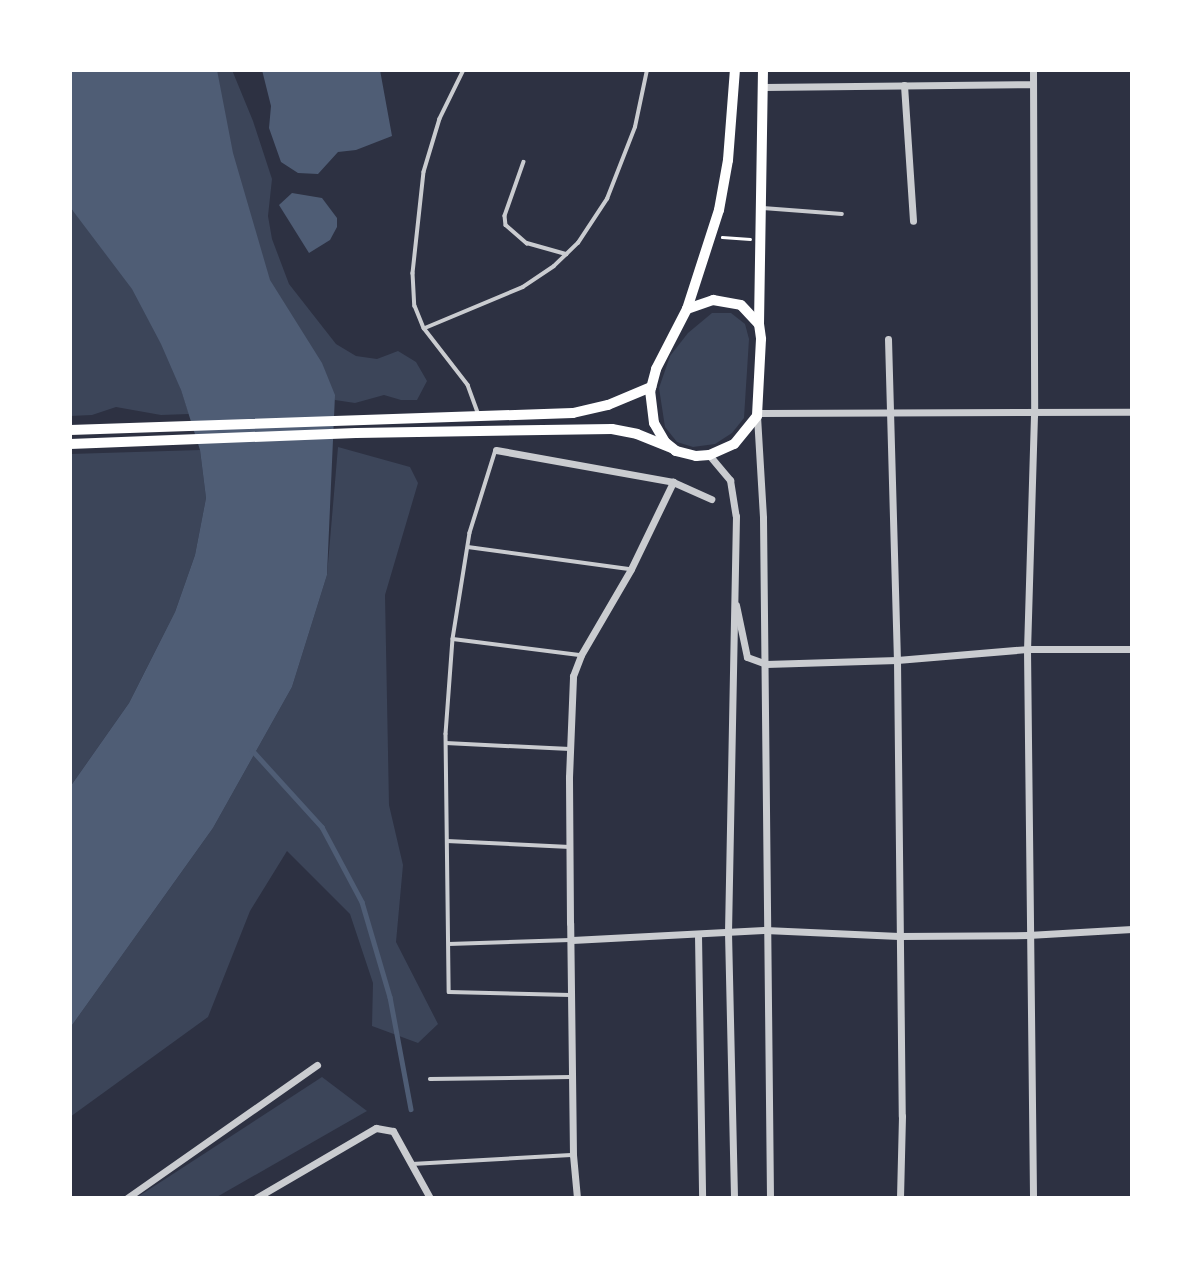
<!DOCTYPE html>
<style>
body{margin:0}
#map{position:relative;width:1202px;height:1268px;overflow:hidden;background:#2d3142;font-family:"Alegreya Sans",sans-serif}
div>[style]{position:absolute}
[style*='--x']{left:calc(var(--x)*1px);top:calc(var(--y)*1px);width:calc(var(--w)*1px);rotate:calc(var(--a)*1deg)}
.green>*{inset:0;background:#3c4559}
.water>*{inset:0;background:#4f5d75}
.stream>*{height:4.5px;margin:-2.25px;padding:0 2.25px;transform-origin:2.25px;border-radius:2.25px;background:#4f5d75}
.path>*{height:2.5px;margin:-1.25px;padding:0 1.25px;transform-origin:1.25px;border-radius:1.25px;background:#fff}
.service>*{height:3.5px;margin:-1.75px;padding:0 1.75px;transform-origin:1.75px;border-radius:1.75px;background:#caccd0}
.minor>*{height:7px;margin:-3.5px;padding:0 3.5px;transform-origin:3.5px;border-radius:3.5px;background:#caccd0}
.secondary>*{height:10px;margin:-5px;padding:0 5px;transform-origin:5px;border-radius:5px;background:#fff}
span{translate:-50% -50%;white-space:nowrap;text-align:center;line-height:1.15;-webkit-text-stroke:5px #fff;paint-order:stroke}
.frame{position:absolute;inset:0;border:72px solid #fff;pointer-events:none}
</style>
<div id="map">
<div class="green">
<i style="clip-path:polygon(209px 70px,232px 70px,253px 121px,272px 179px,268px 216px,272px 239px,289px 284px,336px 344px,356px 356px,377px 359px,398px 351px,416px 362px,427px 381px,417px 400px,401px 400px,384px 395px,355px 403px,335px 400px,273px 313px)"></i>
<i style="clip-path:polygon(70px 209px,77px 213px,150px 295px,189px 414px,161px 415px,116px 407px,92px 415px,70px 416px)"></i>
<i style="clip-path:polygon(712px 313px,731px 313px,745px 324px,749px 339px,744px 418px,732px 433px,715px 444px,693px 447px,677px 442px,665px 427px,659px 388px,670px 356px,688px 333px)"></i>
<i style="clip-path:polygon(338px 447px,410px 467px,418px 483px,385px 595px,389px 805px,403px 865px,396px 942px,438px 1024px,418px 1043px,372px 1026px,373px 983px,350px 914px,287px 851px,250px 911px,208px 1017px,70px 1117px,70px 1028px,213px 828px,292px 687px,327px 575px)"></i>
<i style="clip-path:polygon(200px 450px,206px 498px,195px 555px,175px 612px,129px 703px,70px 787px,70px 454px)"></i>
<i style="clip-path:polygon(322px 1077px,367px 1111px,215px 1198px,136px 1198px)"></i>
</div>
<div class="water">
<i style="clip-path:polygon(70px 70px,217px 70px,233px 153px,270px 280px,322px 363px,335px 395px,327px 575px,292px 687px,213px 828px,70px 1028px,70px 787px,129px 703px,175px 612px,195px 555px,206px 498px,200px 450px,181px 390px,161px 344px,132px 289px,70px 207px)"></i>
<i style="clip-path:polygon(262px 70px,380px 70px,392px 136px,356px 150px,338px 152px,318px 174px,298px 173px,281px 162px,269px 128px,271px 106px)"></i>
<i style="clip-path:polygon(292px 193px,322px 198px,337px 218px,337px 227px,330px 240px,309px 253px,279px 205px)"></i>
</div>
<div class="stream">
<i style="--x:252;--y:750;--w:104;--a:47.7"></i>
<i style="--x:322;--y:827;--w:85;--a:61.9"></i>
<i style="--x:362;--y:902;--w:99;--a:73.6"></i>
<i style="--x:390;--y:997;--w:114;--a:79.4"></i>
</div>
<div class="path">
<i style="--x:722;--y:237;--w:28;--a:4"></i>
</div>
<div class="service">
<i style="--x:464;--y:70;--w:55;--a:116.1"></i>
<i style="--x:440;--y:119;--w:55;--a:106.8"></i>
<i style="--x:424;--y:172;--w:102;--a:96.2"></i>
<i style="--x:413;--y:273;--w:33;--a:87"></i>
<i style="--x:415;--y:306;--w:24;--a:68"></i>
<i style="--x:424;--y:328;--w:72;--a:52.3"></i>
<i style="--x:468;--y:385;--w:30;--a:70"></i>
<i style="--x:524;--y:162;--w:57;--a:109.4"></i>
<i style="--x:505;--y:216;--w:9;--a:84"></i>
<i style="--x:506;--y:225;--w:28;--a:41"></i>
<i style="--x:527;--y:243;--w:41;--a:15.8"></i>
<i style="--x:763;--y:208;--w:79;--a:4.3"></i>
<i style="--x:425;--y:328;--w:106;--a:-22.7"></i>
<i style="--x:523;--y:287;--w:37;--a:-34"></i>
<i style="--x:554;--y:266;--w:33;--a:-44"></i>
<i style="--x:578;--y:243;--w:53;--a:-56.6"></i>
<i style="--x:607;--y:199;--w:77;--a:-68.7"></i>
<i style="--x:635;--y:127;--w:58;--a:-78.1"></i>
<i style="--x:496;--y:450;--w:87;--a:107.4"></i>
<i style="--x:470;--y:533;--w:107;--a:99.1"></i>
<i style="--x:453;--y:639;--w:95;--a:94.2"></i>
<i style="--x:446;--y:734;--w:258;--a:89.3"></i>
<i style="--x:449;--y:992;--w:121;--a:1.4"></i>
<i style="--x:468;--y:547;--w:162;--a:7.8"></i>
<i style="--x:453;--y:639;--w:127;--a:7.2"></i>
<i style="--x:446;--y:743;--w:124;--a:2.8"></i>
<i style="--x:447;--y:841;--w:123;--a:2.8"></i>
<i style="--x:449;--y:944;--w:121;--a:-1.9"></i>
<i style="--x:430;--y:1079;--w:140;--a:-0.8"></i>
<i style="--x:412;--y:1164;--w:159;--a:-3.2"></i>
</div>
<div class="minor">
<i style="--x:1033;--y:70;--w:345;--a:89.8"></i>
<i style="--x:1034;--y:415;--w:234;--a:91.7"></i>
<i style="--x:1027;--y:649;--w:549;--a:89.37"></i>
<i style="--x:904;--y:85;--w:136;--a:86.2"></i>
<i style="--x:764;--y:87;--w:269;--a:-0.6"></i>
<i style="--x:888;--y:339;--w:321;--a:88.4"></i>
<i style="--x:897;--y:660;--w:456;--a:89.4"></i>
<i style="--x:902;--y:1116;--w:82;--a:91.4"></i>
<i style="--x:757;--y:413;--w:375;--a:-0.2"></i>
<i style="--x:757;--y:416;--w:102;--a:86.6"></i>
<i style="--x:763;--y:518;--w:680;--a:89.41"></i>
<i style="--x:496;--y:450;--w:180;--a:10.2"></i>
<i style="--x:673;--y:482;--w:42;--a:24.1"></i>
<i style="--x:709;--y:455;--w:33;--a:50"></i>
<i style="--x:730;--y:480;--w:36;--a:81"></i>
<i style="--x:736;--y:516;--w:416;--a:91.1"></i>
<i style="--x:728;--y:932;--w:266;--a:88.7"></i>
<i style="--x:736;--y:605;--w:53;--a:78.1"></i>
<i style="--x:747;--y:657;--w:20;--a:20"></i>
<i style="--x:766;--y:664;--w:131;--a:-1.7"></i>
<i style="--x:897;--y:660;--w:130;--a:-4.8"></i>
<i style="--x:1027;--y:649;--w:105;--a:0"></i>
<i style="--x:698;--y:935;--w:263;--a:89.1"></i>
<i style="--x:572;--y:940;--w:193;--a:-3"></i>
<i style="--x:765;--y:930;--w:134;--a:2.6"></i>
<i style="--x:899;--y:936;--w:129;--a:-0.4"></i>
<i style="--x:1028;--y:935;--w:104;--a:-3.3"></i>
<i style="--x:127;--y:1198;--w:232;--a:-35"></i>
<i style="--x:256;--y:1198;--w:139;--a:-30.3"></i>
<i style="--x:376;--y:1128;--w:17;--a:10"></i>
<i style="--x:393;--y:1131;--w:77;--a:61.1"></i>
<i style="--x:577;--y:1198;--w:43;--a:-95.3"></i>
<i style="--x:573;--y:1155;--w:232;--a:-90.7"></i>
<i style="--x:570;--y:923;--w:146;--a:-90.4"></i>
<i style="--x:569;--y:777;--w:101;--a:-87.7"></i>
<i style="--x:573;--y:676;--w:22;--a:-69"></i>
<i style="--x:581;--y:655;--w:99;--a:-59.8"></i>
<i style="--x:631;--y:569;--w:97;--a:-64.2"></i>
</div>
<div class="secondary">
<i style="--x:713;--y:300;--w:28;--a:10"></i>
<i style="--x:741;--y:305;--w:26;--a:47"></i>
<i style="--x:759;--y:324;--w:15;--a:82"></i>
<i style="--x:761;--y:339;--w:77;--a:93"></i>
<i style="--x:757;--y:416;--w:36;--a:129"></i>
<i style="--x:734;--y:444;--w:27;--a:156"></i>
<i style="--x:709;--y:455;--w:13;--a:176"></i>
<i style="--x:696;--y:456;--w:21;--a:-166"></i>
<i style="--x:676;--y:451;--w:14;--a:-141"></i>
<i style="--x:665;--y:442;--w:22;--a:-120"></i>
<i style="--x:654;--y:423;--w:31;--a:-97"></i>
<i style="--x:650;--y:392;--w:24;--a:-75"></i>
<i style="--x:656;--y:369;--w:68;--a:-62.7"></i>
<i style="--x:687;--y:309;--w:28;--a:-19"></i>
<i style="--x:687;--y:309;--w:104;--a:-72.1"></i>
<i style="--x:719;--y:210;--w:51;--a:-79.8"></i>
<i style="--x:728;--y:160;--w:90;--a:-85.6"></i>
<i style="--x:759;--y:324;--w:254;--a:-89.1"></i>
<i style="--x:70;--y:430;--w:503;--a:-1.94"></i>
<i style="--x:573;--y:413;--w:36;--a:-13"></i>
<i style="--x:608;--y:405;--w:47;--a:-22.7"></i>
<i style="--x:70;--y:444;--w:286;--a:-2.2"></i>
<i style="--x:356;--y:433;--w:256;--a:-0.9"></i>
<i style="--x:612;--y:429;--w:25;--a:11"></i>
<i style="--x:637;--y:434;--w:37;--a:22"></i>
</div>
<div class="frame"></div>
</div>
